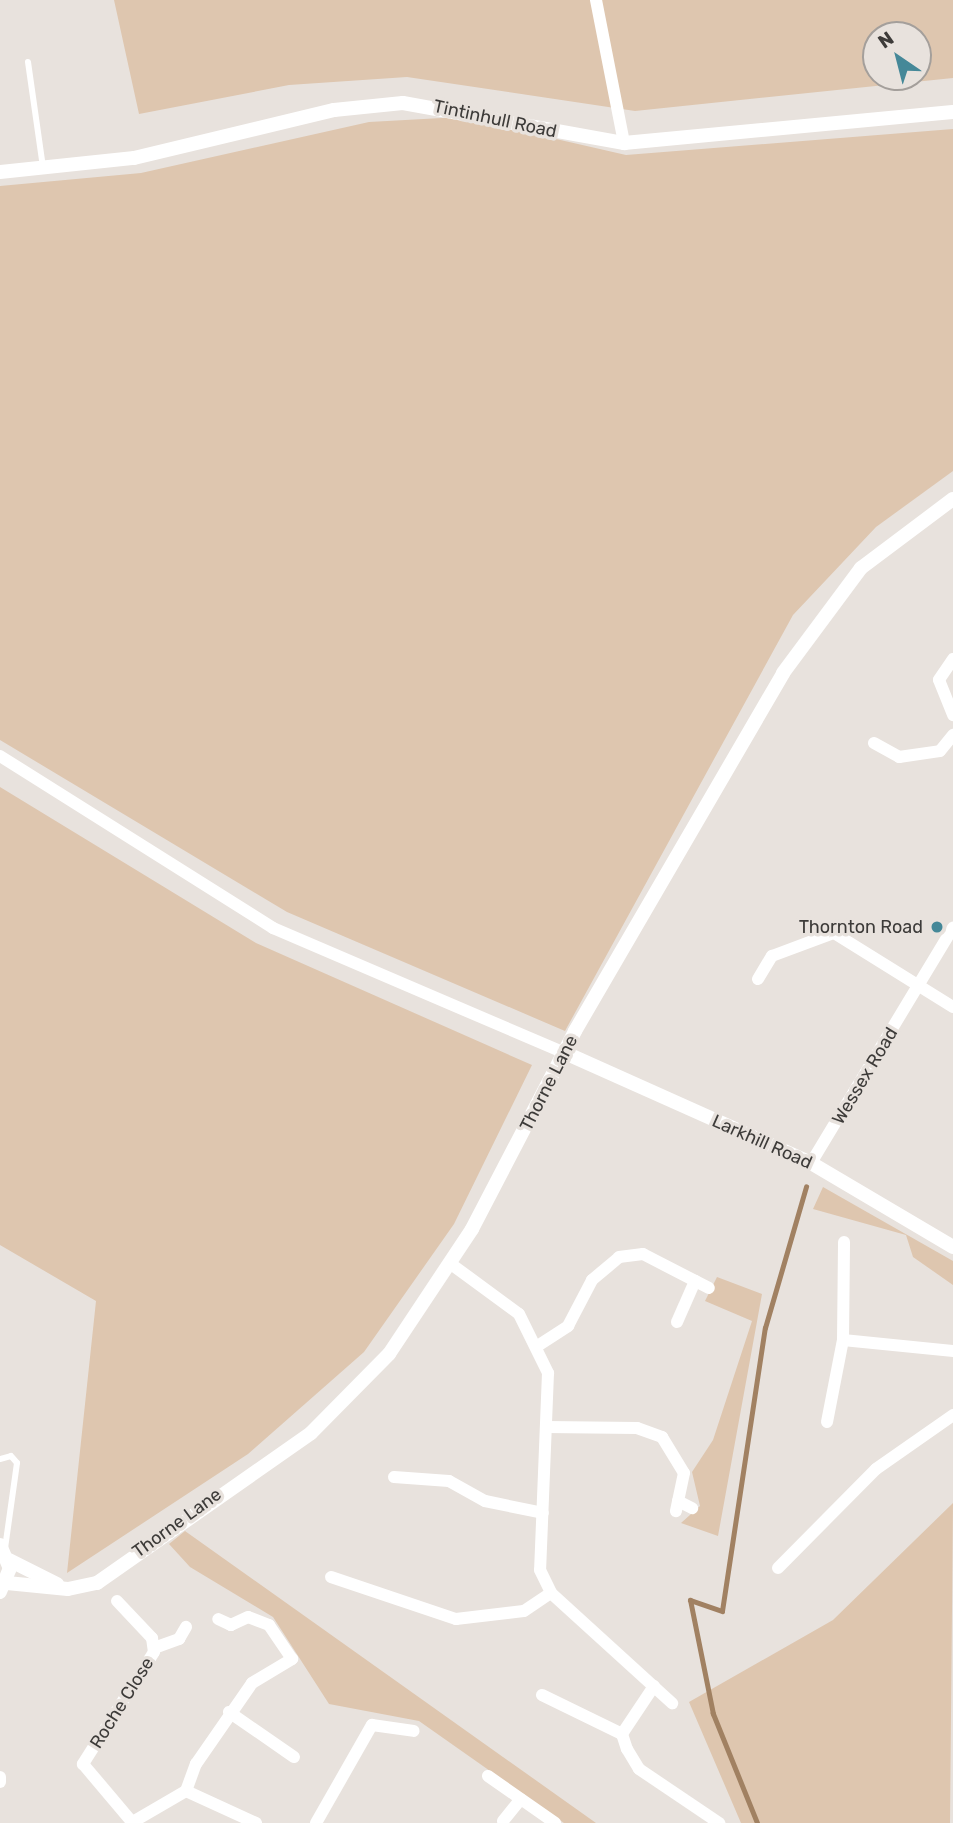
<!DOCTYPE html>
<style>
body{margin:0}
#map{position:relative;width:953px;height:1823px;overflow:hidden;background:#e8e2dd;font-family:Rubik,sans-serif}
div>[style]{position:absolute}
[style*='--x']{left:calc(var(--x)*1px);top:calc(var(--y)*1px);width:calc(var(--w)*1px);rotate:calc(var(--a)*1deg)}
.green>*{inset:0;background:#dec6af}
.stream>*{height:4.5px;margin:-2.25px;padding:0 2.25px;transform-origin:2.25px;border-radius:2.25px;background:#a18162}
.service>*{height:6px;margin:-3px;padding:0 3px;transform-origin:3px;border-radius:3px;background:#fff}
.minor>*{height:12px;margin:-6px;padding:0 6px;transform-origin:6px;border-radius:6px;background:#fff}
.tertiary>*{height:14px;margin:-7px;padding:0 7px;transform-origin:7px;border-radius:7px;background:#fff}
.dots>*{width:19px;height:19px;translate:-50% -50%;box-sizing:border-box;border:4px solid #e8e2dd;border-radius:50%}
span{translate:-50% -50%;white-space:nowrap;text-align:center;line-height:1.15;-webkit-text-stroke:7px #e8e2dd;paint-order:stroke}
.street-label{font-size:18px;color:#3d3b39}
.poi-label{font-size:18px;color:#3d3b39}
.right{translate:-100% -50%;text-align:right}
.north{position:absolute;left:862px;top:21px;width:70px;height:70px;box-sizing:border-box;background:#e8e2dd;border:2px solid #a49f9b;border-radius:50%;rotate:325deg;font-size:19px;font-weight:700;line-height:28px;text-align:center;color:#3d3b39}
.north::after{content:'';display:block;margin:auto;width:24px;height:32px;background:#458898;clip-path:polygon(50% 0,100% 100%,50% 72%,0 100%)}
</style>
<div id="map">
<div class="green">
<i style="clip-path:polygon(evenodd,114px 0,953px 0,953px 78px,635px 111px,407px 77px,289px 85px,139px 114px,114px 0,876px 35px,918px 35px,918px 77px,876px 77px,876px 35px)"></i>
<i style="clip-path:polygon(460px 117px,626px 155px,953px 129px,953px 471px,876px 527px,793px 615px,565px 1031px,287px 912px,0 740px,0 186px,141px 173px,369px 122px)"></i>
<i style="clip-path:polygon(0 787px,256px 943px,532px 1065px,454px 1224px,364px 1352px,248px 1454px,67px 1573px,96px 1301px,0 1245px)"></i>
<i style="clip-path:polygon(823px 1187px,953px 1261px,953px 1285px,913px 1257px,906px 1235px,813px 1209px)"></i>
<i style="clip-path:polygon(717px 1277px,762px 1294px,718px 1536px,681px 1523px,700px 1506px,692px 1472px,713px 1440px,752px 1321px,705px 1301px)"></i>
<i style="clip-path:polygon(953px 1503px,950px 1823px,741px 1823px,689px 1702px,833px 1620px)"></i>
<i style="clip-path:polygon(185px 1531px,596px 1823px,564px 1823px,419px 1721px,329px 1704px,273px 1617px,190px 1567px,169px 1544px)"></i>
</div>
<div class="stream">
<i style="--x:757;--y:1823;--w:118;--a:-112"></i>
<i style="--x:713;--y:1714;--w:116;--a:-101.4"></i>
<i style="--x:690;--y:1600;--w:34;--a:19"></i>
<i style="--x:722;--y:1611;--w:286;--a:-81.4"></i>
<i style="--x:765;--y:1328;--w:147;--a:-73.8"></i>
</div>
<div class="service">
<i style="--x:28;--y:62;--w:106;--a:81.9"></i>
<i style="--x:0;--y:1459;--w:11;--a:-15"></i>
<i style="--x:11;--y:1456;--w:9;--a:49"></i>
<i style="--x:17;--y:1463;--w:86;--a:98"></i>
</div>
<div class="minor">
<i style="--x:596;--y:0;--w:146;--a:78.9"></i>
<i style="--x:953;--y:659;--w:25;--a:124"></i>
<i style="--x:939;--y:680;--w:38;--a:68"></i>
<i style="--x:874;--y:743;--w:29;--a:29"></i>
<i style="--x:899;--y:757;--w:41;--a:-8.3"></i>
<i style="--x:940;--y:751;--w:21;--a:-51"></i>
<i style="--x:0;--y:756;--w:323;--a:32.2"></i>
<i style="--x:273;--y:928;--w:315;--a:23.2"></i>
<i style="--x:758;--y:979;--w:27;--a:-59"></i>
<i style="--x:772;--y:956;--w:66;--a:-20.4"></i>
<i style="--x:834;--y:933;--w:140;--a:31.9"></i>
<i style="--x:811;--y:1163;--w:275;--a:-58.9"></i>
<i style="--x:451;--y:1264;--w:84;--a:36.3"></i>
<i style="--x:519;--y:1314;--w:66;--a:63.8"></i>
<i style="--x:548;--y:1373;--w:197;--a:92.3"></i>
<i style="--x:540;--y:1570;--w:25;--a:64"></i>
<i style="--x:551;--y:1593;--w:164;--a:42.3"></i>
<i style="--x:677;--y:1322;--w:45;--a:-66.3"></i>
<i style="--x:843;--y:1340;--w:111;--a:5.7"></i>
<i style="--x:539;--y:1345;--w:35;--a:-33"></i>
<i style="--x:568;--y:1326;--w:52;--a:-62.4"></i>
<i style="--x:592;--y:1280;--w:35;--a:-40"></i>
<i style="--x:619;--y:1257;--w:24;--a:-7"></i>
<i style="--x:643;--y:1254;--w:74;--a:27.3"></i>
<i style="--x:827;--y:1422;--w:84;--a:-79"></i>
<i style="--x:843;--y:1340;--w:98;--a:-89.4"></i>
<i style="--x:546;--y:1427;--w:91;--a:0.6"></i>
<i style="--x:637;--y:1428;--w:27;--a:20"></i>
<i style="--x:662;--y:1437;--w:42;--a:58.6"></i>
<i style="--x:684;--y:1473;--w:39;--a:102"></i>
<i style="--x:394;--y:1477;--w:55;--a:4.2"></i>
<i style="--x:449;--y:1481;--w:41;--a:29.1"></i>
<i style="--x:485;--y:1501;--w:59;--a:11.7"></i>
<i style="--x:678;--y:1501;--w:16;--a:27"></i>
<i style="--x:778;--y:1568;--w:139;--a:-45.3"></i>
<i style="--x:876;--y:1469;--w:94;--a:-35"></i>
<i style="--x:331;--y:1577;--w:132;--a:18.6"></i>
<i style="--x:456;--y:1619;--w:68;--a:-6.7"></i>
<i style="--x:524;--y:1611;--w:32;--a:-34"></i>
<i style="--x:117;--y:1601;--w:51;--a:46.6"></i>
<i style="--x:152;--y:1638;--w:14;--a:82"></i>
<i style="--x:154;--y:1652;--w:133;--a:122.4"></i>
<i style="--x:83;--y:1764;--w:76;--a:49.8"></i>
<i style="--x:154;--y:1648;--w:27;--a:-20"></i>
<i style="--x:179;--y:1639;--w:14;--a:-60"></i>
<i style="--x:654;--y:1686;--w:58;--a:123.7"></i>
<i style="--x:622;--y:1734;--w:16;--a:72"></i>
<i style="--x:627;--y:1749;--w:23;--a:59"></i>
<i style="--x:639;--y:1769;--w:97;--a:34"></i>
<i style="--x:542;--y:1695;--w:89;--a:26"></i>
<i style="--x:229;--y:1712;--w:79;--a:34.7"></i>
<i style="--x:488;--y:1776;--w:82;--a:35"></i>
<i style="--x:0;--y:1777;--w:5;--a:90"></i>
<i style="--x:186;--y:1791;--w:29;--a:-70"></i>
<i style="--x:196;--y:1764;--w:98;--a:-55.3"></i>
<i style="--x:252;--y:1683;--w:47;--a:-31"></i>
<i style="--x:292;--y:1659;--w:41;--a:-124.1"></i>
<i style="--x:269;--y:1625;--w:22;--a:-159"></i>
<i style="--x:248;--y:1617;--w:19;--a:155"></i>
<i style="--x:231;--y:1625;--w:14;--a:-155"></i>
<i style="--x:186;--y:1791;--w:77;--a:24.6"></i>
<i style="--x:503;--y:1821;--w:28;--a:-51"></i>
<i style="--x:131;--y:1823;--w:64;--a:-30.2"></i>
<i style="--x:316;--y:1823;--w:113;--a:-60.3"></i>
<i style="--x:372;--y:1725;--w:42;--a:8.1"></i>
</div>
<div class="tertiary">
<i style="--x:0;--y:172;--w:135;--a:-6"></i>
<i style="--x:134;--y:158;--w:206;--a:-13.5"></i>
<i style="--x:334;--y:110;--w:69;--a:-5.8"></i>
<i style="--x:403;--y:103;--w:225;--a:10.3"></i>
<i style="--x:624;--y:143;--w:330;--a:-5.4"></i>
<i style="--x:563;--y:1052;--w:272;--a:24.1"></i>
<i style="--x:811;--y:1163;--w:165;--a:30.6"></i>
<i style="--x:0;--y:1545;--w:25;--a:67"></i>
<i style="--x:10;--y:1568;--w:26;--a:113"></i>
<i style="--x:9;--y:1560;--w:54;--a:26.6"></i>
<i style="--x:7;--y:1583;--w:61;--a:5.6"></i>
<i style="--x:68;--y:1589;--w:30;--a:-12"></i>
<i style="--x:97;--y:1583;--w:261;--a:-35"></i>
<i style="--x:311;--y:1433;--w:111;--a:-45.4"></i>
<i style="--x:389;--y:1354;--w:150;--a:-56.4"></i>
<i style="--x:472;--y:1229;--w:223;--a:-62.5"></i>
<i style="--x:575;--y:1031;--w:414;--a:-59.8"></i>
<i style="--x:783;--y:673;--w:131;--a:-53.4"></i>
<i style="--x:861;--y:568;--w:115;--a:-36.9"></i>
</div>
<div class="dots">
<i style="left:937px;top:927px;background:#458898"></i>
</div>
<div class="street-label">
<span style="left:495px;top:119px;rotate:12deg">Tintinhull Road</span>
<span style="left:865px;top:1076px;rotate:-59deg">Wessex Road</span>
<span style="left:549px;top:1083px;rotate:-63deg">Thorne Lane</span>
<span style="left:762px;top:1142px;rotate:24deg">Larkhill Road</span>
<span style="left:177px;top:1523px;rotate:-36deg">Thorne Lane</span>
<span style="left:122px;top:1703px;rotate:-58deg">Roche Close</span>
</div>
<div class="poi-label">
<span class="right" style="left:923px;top:927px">Thornton Road</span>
</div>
<div class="north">N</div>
</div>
